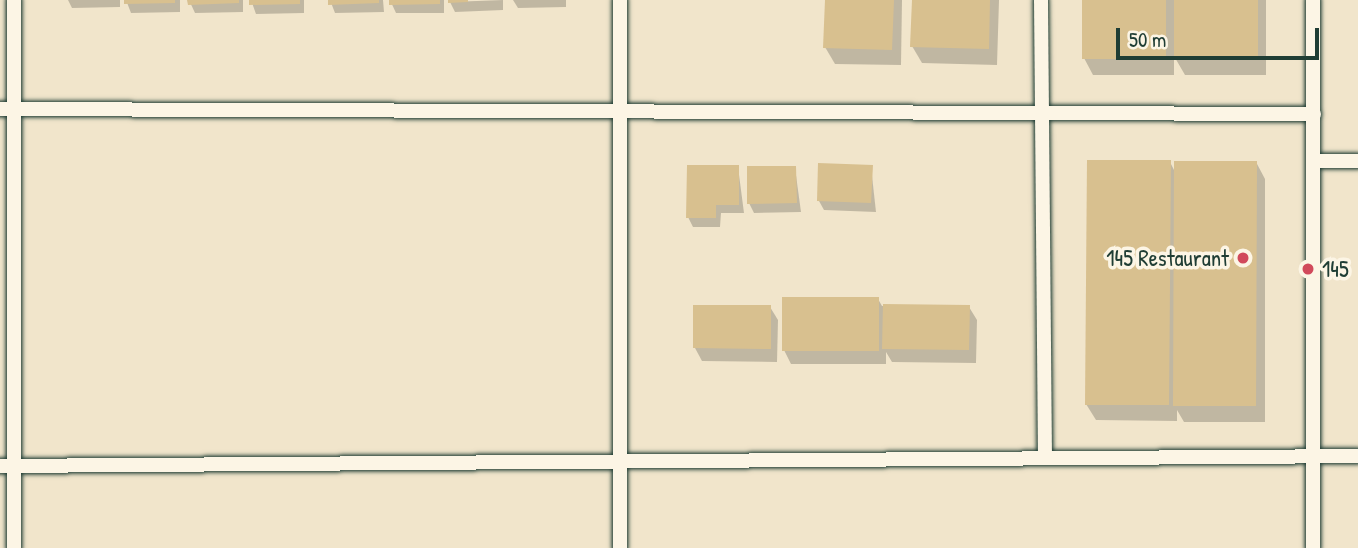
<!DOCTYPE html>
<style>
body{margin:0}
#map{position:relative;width:1358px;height:548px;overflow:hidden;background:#fcf5e5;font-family:"Patrick Hand",sans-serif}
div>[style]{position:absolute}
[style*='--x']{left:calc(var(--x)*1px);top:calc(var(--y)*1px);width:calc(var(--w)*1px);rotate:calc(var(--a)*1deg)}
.built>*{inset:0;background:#f1e5cb}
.shadow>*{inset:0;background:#0003}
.building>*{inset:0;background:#d8c08f}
.roads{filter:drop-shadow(0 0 2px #1f3d34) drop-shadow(0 0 2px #1f3d34)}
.service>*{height:14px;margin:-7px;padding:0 7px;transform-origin:7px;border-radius:7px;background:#fcf5e5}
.dots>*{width:19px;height:19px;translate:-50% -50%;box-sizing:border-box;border:4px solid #fcf5e5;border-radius:50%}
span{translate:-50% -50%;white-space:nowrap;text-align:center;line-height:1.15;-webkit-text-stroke:7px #fcf5e5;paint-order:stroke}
.poi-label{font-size:23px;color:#1f3d34}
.right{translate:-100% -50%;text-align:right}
.left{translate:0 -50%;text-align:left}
.scale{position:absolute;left:1116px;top:28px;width:203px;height:32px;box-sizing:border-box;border:4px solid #1f3d34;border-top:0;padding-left:9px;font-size:21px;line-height:24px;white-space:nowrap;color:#1f3d34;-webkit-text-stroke:5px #fcf5e5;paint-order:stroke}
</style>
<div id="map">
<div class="built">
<i style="clip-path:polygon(0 0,1358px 0,1358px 548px,0 548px)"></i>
</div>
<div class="shadow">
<i style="clip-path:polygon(68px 0,120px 0,120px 7px,72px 8px)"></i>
<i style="clip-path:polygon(126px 0,180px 0,180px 12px,131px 13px)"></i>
<i style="clip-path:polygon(189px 0,243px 0,243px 12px,195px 13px)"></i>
<i style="clip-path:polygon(251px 0,304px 0,304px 13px,256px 14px)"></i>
<i style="clip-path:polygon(330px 0,383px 0,384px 12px,335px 13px)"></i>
<i style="clip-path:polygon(390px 0,444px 0,444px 13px,396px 13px)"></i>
<i style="clip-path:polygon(503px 0,503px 10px,455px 12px,450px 2px)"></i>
<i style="clip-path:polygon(513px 0,566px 0,566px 7px,518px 8px)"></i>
<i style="clip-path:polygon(826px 0,902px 0,901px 65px,835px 64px,825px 47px)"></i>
<i style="clip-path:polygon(913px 0,999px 0,997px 65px,922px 63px,912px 46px)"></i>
<i style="clip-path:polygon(1084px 0,1266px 0,1266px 75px,1185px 75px,1174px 56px,1174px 75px,1093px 75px,1084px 58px)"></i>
<i style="clip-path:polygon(1170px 162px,1175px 172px,1256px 162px,1265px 179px,1265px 422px,1184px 422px,1177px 410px,1177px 421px,1096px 420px,1086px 404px)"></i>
<i style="clip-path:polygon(738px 167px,744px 213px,721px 213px,720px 227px,693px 227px,688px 217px)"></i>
<i style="clip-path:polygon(871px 167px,876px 212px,824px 210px,819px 201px)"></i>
<i style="clip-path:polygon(795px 168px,801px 212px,754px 213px,749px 203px)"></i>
<i style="clip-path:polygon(878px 299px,882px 306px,969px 307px,977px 320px,976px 363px,892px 362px,886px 352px,886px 364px,791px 364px,784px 350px)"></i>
<i style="clip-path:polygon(770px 307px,778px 320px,777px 362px,702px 361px,695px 348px)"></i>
</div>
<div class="building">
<i style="clip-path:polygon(124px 0,175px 0,175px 3px,124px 4px)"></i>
<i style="clip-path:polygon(187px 0,239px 0,239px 3px,188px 5px)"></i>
<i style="clip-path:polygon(249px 0,300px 0,300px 4px,249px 5px)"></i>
<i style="clip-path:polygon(328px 0,379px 0,379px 3px,328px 5px)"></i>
<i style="clip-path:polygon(389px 0,440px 0,440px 4px,389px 5px)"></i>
<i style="clip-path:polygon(448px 0,468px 0,468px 2px,448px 3px)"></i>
<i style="clip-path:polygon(825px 0,894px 0,892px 50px,823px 48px)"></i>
<i style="clip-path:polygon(912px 0,990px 0,989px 49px,910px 47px)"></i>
<i style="clip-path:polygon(1082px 0,1166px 0,1166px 59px,1082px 59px)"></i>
<i style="clip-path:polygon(1174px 0,1258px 0,1258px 59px,1174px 59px)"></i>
<i style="clip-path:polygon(1087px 160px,1171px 160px,1169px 405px,1085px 405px)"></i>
<i style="clip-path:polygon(1174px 161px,1257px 161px,1256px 406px,1173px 406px)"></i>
<i style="clip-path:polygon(818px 163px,873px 165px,871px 203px,817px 201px)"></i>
<i style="clip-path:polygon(687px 165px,739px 165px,739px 205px,716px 205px,716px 218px,686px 218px)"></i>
<i style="clip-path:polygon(747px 166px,796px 166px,797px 203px,747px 204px)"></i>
<i style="clip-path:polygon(782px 297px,879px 297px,879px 351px,782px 351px)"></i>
<i style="clip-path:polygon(883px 304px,970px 305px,969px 350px,882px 349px)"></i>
<i style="clip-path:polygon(693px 305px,771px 305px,771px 349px,693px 348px)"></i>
</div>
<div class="roads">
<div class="service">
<i style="--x:620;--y:0;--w:548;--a:90"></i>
<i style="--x:1041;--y:0;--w:458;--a:89.5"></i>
<i style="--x:0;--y:109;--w:1314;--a:0.22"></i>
<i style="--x:1314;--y:161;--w:44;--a:0"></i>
<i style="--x:0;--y:466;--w:1358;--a:-0.42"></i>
<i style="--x:14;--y:548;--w:548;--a:-90"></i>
<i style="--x:1313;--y:548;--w:548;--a:-90"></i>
</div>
</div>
<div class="dots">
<i style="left:1243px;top:258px;background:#d1495b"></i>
<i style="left:1308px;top:269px;background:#d1495b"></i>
</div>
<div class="poi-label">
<span class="right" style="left:1229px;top:258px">145 Restaurant</span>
<span class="left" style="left:1322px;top:269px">145</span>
</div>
<div class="scale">50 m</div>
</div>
